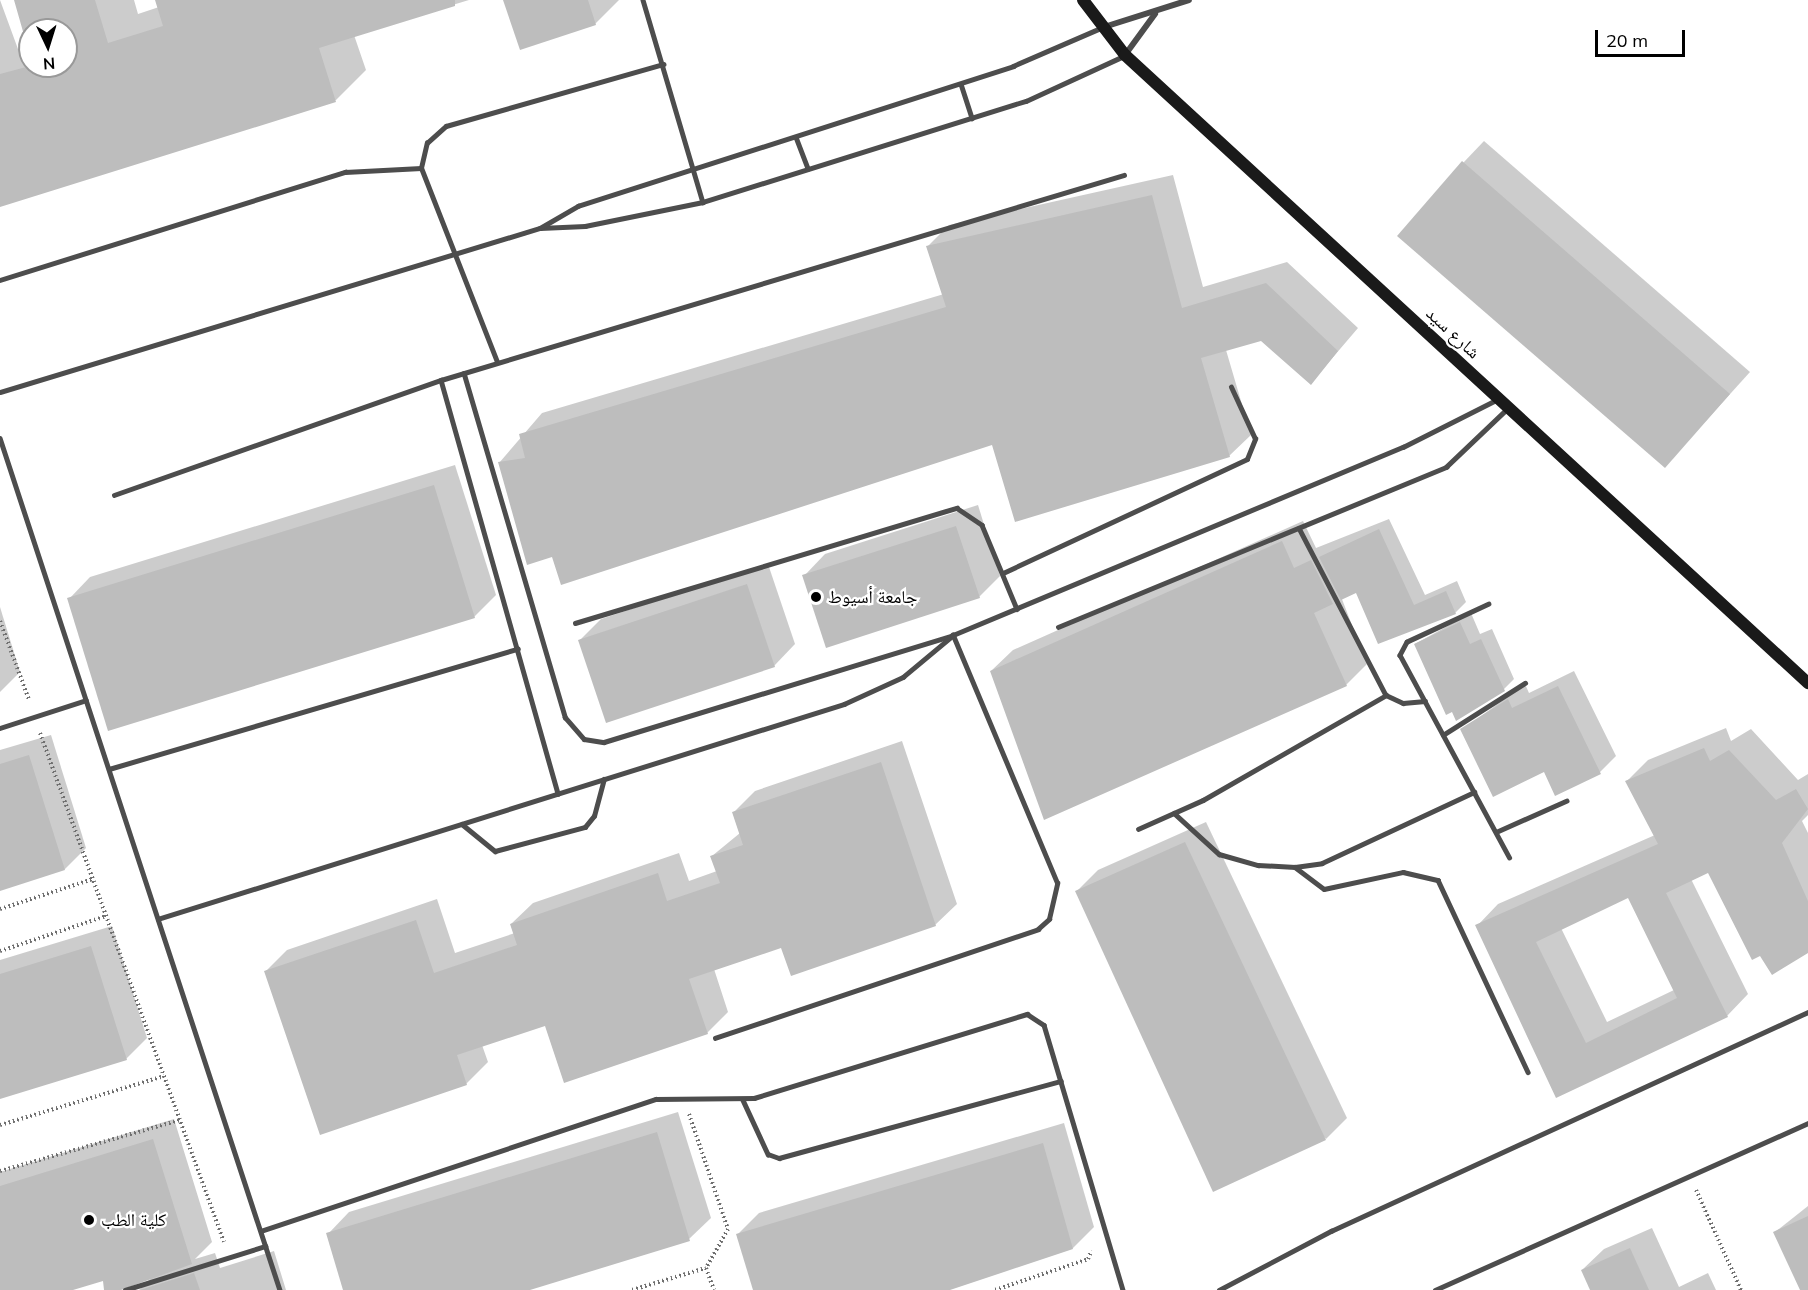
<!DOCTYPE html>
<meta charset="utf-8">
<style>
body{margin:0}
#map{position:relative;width:1808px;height:1290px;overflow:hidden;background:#fff;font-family:Mulish,"Noto Naskh Arabic",sans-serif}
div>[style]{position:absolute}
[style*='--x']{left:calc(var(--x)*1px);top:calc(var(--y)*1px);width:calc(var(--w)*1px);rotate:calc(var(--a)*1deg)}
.shadow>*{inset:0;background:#0003}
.building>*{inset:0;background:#bdbdbd}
.path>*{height:4px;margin-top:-2px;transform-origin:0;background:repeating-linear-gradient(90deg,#6f6f6f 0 1.5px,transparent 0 4.5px)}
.service>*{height:4.5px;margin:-2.25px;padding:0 2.25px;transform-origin:2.25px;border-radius:2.25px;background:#4d4d4d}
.minor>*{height:6px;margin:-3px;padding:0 3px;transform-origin:3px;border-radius:3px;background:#4d4d4d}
.secondary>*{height:12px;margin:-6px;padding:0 6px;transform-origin:6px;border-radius:6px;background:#1a1a1a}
.dots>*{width:16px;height:16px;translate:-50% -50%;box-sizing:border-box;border:3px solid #fff;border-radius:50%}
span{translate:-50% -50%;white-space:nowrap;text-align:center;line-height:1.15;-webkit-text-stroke:4.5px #fff;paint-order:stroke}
.street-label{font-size:18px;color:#000}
.poi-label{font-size:18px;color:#000}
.left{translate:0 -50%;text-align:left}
.north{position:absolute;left:18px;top:18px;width:60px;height:60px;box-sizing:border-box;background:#fff;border:2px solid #999;border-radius:50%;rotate:176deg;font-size:16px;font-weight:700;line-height:24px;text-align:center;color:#000}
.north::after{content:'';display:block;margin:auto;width:21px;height:27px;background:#000;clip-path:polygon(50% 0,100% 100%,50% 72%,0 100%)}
.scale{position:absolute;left:1595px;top:30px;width:90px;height:27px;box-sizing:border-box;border:3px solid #000;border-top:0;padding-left:8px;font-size:18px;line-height:21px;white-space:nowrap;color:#000;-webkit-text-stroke:4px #fff;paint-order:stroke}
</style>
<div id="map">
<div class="shadow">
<i style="clip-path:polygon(evenodd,0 0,18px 49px,29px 46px,16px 0,134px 0,138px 14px,159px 7px,157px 0,469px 0,354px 35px,366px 70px,336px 100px,0 205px,0 0,30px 30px,66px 30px,66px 66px,30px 66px,30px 30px)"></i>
<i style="clip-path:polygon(505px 0,619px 0,595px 24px)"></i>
<i style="clip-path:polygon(1484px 141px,1750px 372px,1665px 466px,1463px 163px)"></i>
<i style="clip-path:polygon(1173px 175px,1203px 287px,1287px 262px,1358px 328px,1311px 383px,1261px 339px,1226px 350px,1251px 435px,1229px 456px,993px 443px,553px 555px,499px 463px,542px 413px,944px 294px,928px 246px,949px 225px)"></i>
<i style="clip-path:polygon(455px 465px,496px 595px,474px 617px,69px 599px,90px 577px)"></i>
<i style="clip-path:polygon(978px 505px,1000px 576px,979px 597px,804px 576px,825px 554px)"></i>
<i style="clip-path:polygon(1389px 519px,1425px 595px,1457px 581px,1466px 602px,1455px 613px,1379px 642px,1357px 591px,1340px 594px,1367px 664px,1346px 685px,991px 671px,1013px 650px,1303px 521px,1316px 548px)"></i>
<i style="clip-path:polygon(768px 564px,795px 644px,774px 666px,580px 640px,601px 619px)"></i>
<i style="clip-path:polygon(0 607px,20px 672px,0 692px)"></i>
<i style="clip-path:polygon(1471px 613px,1480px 634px,1492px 629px,1514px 679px,1504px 689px,1453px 710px,1415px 644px)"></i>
<i style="clip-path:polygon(1574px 671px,1616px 756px,1600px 772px,1545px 770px,1462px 730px,1525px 684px,1529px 693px)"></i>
<i style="clip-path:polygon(evenodd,1726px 728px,1731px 741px,1751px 729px,1798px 780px,1808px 774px,1808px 815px,1802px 821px,1808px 833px,1808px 951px,1708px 871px,1691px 879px,1748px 994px,1727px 1016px,1557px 1096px,1477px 926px,1498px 904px,1655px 835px,1627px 781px,1648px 760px,1726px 728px,1628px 896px,1674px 990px,1607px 1022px,1561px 928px,1628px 896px)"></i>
<i style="clip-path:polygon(51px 735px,86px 848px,65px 869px,0 889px,0 750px)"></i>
<i style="clip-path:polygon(902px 741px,957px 904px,935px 925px,782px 946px,714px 969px,728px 1012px,707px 1033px,546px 1024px,482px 1045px,488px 1062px,466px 1084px,266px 971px,287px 950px,437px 899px,455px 953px,515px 933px,511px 924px,533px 903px,679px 853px,689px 881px,717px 871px,712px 856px,740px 833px,734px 812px,755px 791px)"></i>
<i style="clip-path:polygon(1206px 822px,1347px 1118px,1326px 1139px,1077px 891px,1098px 870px)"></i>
<i style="clip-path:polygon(112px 926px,147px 1038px,126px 1059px,0 1098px,0 960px)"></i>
<i style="clip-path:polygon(678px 1112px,711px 1218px,689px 1239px,525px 1290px,345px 1290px,328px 1234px,349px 1212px)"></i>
<i style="clip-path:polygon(174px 1119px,212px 1242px,195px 1259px,215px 1253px,220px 1268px,274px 1251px,286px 1290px,139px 1290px,155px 1274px,126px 1272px,68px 1290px,0 1290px,0 1172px)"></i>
<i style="clip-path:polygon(1064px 1123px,1094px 1227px,1073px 1248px,946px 1290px,755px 1290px,738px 1234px,759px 1213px)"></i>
<i style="clip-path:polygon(1808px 1206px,1808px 1267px,1775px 1232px)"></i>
<i style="clip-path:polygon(1652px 1228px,1679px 1287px,1708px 1273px,1716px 1290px,1591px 1290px,1582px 1270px,1604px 1249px)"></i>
</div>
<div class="building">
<i style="clip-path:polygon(14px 0,95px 0,108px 43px,163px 26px,155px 0,455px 0,455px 6px,319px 48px,336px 102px,0 207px,0 74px,30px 66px,66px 66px,66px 30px,30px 30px,30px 56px)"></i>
<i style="clip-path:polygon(503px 0,588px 0,596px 25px,520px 50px)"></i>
<i style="clip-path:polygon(1462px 161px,1730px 394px,1665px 468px,1397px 236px)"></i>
<i style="clip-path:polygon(1152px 195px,1182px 308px,1266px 283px,1338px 351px,1311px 385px,1261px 341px,1201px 358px,1230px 457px,1015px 522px,992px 445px,561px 585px,552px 557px,527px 565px,498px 462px,525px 458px,519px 434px,946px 307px,926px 246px)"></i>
<i style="clip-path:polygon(434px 485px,475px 618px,108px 731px,67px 598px)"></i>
<i style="clip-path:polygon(956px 526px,980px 598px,826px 648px,802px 575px)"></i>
<i style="clip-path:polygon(1379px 529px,1414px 605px,1446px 591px,1456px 614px,1378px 644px,1356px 593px,1341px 600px,1319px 557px)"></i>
<i style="clip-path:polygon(1282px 541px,1294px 568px,1311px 560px,1333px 604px,1314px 613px,1347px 686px,1044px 820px,990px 671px)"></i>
<i style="clip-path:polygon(747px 584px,775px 667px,606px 723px,578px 640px)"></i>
<i style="clip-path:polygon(1460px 622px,1470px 644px,1481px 639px,1505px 691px,1456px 721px,1452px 712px,1446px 715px,1414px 644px)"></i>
<i style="clip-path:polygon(1558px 686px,1601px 774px,1555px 796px,1544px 772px,1493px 797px,1460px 729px,1508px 699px,1512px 708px)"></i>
<i style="clip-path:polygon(evenodd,1704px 748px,1710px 761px,1729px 750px,1776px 800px,1796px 789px,1808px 809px,1782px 843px,1808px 901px,1808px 953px,1772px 975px,1760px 956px,1752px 960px,1708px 873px,1666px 893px,1728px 1017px,1556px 1098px,1475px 925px,1658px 844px,1625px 781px,1704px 748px,1628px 898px,1677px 998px,1586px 1043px,1536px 942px,1628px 898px)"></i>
<i style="clip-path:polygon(29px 755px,65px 870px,0 891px,0 764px)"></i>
<i style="clip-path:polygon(881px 762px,936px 926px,791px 976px,781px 948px,689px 979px,708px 1034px,564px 1083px,545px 1026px,457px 1055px,467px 1085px,320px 1135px,264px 971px,416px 920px,434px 973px,517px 945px,510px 924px,658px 873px,667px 901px,720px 883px,710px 856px,743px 845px,732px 812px)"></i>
<i style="clip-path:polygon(1185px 842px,1326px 1140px,1213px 1192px,1075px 891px)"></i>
<i style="clip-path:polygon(91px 946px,127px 1060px,0 1099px,0 974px)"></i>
<i style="clip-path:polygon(657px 1132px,690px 1241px,530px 1290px,343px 1290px,326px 1233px)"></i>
<i style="clip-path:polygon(153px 1139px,192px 1264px,121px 1290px,104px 1290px,103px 1281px,73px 1290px,0 1290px,0 1186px)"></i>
<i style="clip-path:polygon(1043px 1143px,1073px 1249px,950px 1290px,753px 1290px,736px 1234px)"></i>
<i style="clip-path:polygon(1808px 1216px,1808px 1290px,1800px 1290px,1773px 1232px)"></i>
<i style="clip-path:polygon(1630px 1248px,1649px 1290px,1590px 1290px,1581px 1270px)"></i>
<i style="clip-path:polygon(194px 1273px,200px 1290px,140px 1290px)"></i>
</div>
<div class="path">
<i style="--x:0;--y:621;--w:84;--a:69.8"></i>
<i style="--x:40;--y:733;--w:541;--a:70.13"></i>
<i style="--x:0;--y:909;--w:98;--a:-17.9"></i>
<i style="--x:0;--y:951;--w:112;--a:-18.3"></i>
<i style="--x:689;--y:1114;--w:121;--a:71.3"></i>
<i style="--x:728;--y:1229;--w:45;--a:119.4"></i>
<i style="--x:706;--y:1268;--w:23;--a:70"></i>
<i style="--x:0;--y:1125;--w:171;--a:-16.6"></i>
<i style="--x:0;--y:1171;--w:187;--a:-15.8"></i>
<i style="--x:1696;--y:1190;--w:110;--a:65.8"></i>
<i style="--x:632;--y:1290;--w:77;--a:-16.6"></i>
<i style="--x:995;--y:1290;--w:98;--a:-18.4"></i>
<i style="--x:1088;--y:1259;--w:9;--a:-69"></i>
</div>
<div class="service">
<i style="--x:643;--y:0;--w:211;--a:73.5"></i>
<i style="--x:961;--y:84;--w:36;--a:72"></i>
<i style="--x:796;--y:137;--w:34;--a:69"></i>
<i style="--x:540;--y:228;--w:45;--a:-2.5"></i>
<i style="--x:585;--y:226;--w:120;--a:-11.5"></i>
<i style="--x:703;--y:202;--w:338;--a:-17.4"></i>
<i style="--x:1026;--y:101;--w:108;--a:-24.7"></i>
<i style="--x:0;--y:280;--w:362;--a:-17.4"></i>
<i style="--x:345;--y:172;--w:76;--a:-3"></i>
<i style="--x:497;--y:362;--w:208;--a:-111.4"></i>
<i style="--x:421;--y:168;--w:26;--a:-77"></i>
<i style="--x:427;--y:143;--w:25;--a:-42"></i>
<i style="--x:446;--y:126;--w:226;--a:-15.9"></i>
<i style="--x:464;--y:373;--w:359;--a:73.6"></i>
<i style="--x:565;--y:717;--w:29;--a:49"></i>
<i style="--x:584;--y:739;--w:20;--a:9"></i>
<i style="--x:604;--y:742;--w:365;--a:-17"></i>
<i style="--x:953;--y:635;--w:488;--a:-22.7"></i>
<i style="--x:1403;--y:447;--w:106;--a:-26.8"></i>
<i style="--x:441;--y:380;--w:430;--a:74.2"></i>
<i style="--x:0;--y:392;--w:564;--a:-16.89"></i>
<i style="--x:540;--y:228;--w:44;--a:-30.1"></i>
<i style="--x:578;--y:206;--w:457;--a:-17.8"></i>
<i style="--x:1013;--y:66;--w:96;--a:-23.4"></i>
<i style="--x:0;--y:438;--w:897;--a:71.81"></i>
<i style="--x:114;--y:495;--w:347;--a:-19.4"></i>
<i style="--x:441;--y:380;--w:713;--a:-16.71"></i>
<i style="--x:1299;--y:528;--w:188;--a:62.5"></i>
<i style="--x:1386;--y:695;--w:19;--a:25"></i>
<i style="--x:1403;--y:703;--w:22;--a:-5"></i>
<i style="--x:1003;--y:573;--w:269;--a:-25"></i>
<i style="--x:1247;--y:459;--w:22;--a:-68"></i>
<i style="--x:1255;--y:439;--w:57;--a:-114.8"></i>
<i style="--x:1489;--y:604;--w:90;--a:155.1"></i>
<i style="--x:1407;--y:642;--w:15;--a:118"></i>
<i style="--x:1400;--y:655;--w:230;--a:61.6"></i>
<i style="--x:575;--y:623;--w:399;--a:-16.8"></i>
<i style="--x:957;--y:508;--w:30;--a:34"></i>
<i style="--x:982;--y:525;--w:91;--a:67.4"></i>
<i style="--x:1058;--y:627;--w:420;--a:-22.4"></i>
<i style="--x:1446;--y:467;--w:84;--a:-43.6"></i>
<i style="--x:0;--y:728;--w:90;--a:-18"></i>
<i style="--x:1443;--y:735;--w:97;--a:-32.4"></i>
<i style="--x:109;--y:769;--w:426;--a:-16.4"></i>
<i style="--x:1174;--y:813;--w:61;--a:42.3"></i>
<i style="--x:1219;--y:854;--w:41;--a:15.8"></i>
<i style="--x:1258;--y:865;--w:37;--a:3"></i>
<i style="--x:1295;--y:867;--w:27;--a:-8"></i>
<i style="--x:1322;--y:863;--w:168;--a:-25"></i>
<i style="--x:462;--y:824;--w:43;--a:39.3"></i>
<i style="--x:495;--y:851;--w:93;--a:-14.9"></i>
<i style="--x:585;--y:827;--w:14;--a:-51"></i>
<i style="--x:594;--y:816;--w:38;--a:-75"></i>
<i style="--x:1138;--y:829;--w:71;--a:-24"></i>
<i style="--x:1203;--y:800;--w:211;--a:-29.8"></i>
<i style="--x:1496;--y:832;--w:77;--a:-23.9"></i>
<i style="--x:1295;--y:867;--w:36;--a:37"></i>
<i style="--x:1324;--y:889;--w:81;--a:-12.1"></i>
<i style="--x:1403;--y:872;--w:36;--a:13"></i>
<i style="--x:1438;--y:880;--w:212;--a:64.9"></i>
<i style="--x:158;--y:919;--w:719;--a:-17.4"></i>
<i style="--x:844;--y:704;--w:65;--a:-24.6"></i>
<i style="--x:903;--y:677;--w:62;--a:-39.8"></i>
<i style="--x:715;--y:1038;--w:341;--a:-18.6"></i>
<i style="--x:1038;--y:929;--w:15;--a:-42"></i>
<i style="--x:1049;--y:919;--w:37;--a:-77"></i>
<i style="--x:1057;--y:883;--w:269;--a:-112.8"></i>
<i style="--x:743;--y:1100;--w:60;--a:65.2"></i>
<i style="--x:768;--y:1154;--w:12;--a:20"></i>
<i style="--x:779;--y:1158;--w:292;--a:-15.3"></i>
<i style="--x:261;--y:1231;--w:416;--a:-18.5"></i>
<i style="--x:656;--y:1099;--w:98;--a:-0.6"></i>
<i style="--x:754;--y:1098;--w:286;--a:-17.1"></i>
<i style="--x:1027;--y:1014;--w:20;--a:33"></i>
<i style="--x:1044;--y:1025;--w:277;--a:73.4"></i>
<i style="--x:125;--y:1290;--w:147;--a:-17.4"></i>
<i style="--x:1219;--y:1290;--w:127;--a:-27.8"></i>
<i style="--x:1331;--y:1231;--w:525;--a:-24.66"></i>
<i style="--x:1435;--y:1290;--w:409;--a:-24.1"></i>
</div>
<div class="minor">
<i style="--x:1104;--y:27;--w:89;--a:-17.6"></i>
<i style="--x:1125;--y:55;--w:51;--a:-53.8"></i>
</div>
<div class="secondary">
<i style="--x:1083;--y:0;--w:69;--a:52.6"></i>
<i style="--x:1125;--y:55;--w:928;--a:42.6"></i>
</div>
<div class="dots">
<i style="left:816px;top:597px;background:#000"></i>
<i style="left:89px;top:1220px;background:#000"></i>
</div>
<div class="street-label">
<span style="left:1453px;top:333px;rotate:43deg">شارع سيد</span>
</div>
<div class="poi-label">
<span class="left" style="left:828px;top:597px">جامعة أسيوط</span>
<span class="left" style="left:101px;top:1220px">كلية الطب</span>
</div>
<div class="north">N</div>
<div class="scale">20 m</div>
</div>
